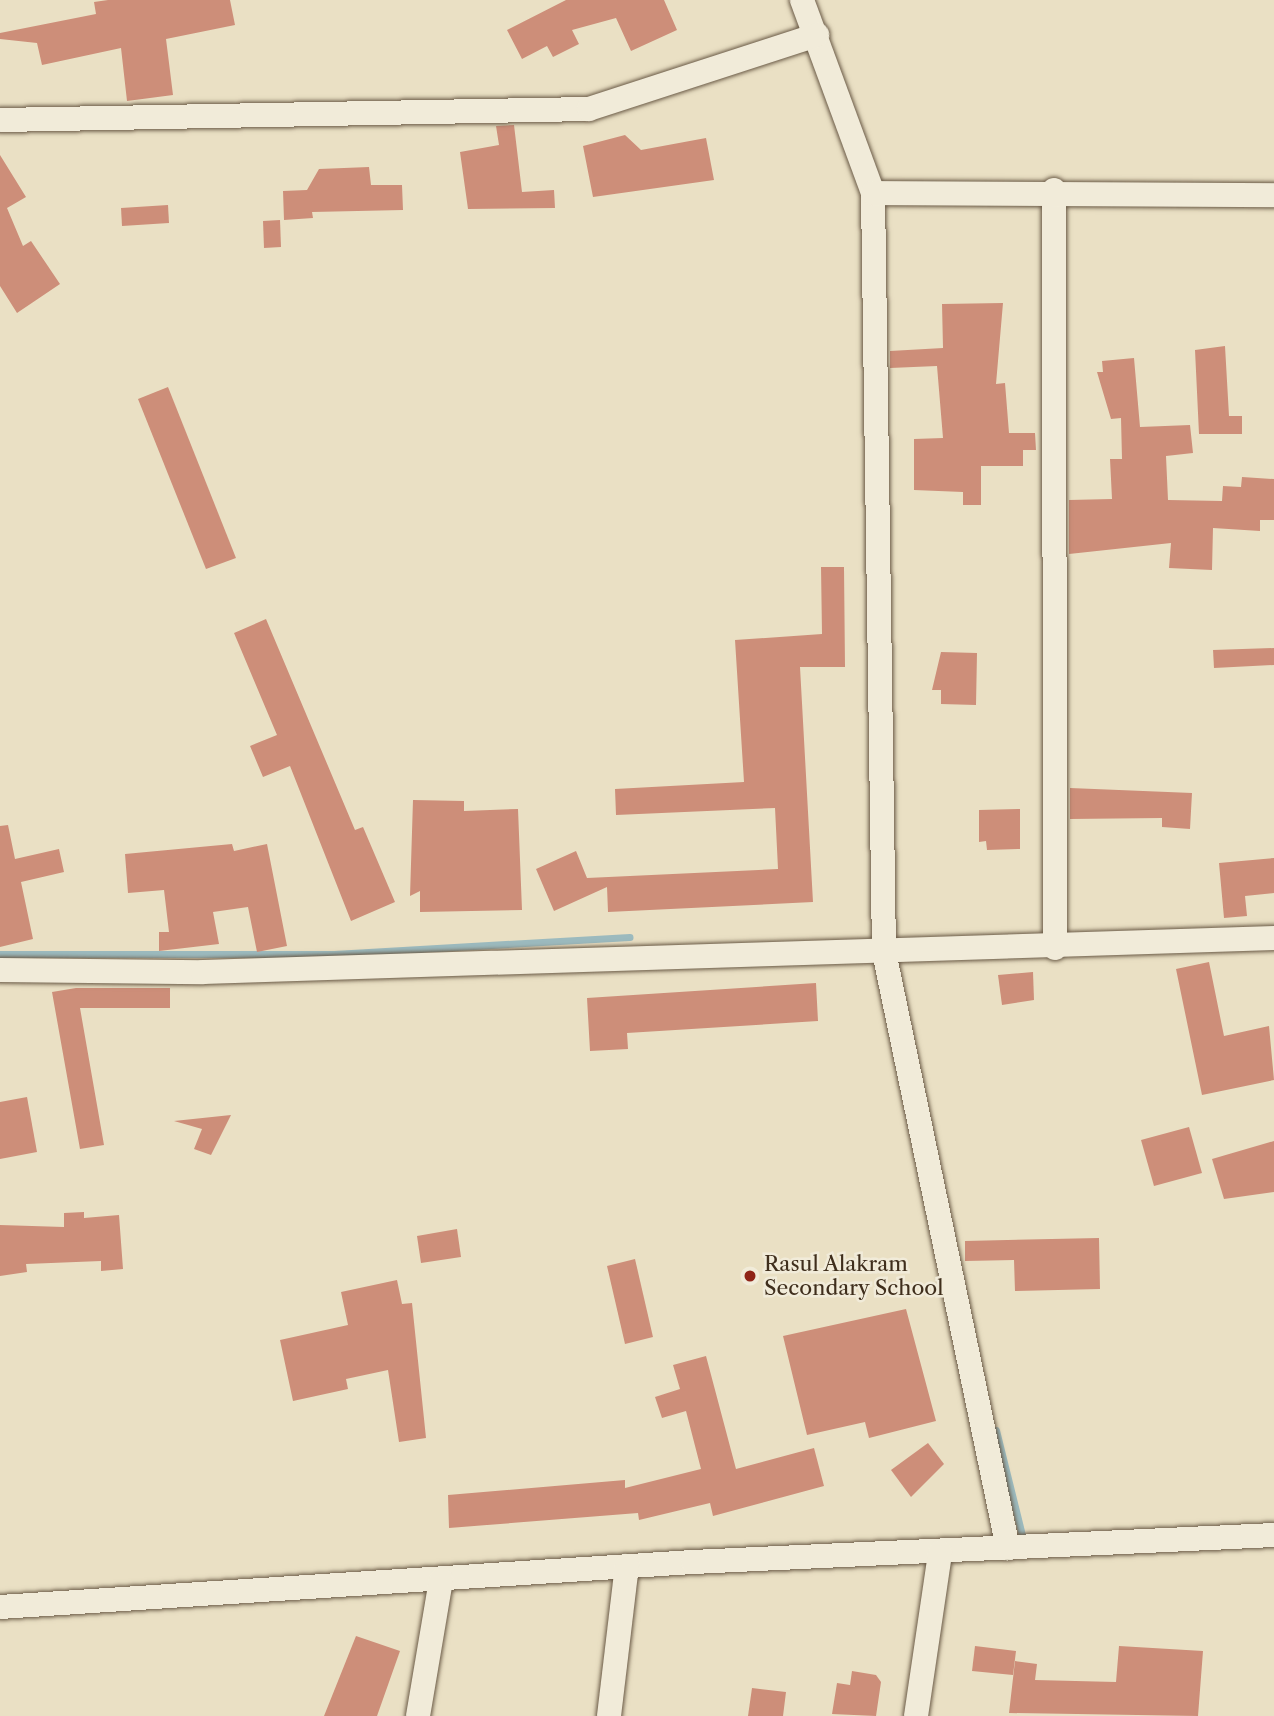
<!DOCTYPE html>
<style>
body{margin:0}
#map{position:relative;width:1274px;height:1716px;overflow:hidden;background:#eae0c4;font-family:"Libre Caslon Text",serif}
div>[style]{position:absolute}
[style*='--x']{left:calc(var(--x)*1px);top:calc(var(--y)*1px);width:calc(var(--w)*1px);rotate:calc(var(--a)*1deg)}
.stream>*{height:7px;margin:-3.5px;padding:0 3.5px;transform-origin:3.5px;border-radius:3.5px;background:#9cbabe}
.building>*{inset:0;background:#cd8e79}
.roads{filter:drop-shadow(0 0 2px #6a5a46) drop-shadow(0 0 2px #6a5a46)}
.minor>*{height:24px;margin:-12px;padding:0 12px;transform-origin:12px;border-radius:12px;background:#f1ebd9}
.dots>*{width:19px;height:19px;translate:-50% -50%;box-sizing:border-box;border:4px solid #f1ebd9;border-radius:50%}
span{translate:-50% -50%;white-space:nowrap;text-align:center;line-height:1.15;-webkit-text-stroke:5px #f1ebd9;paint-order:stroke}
.poi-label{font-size:21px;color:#3f2e1c}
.left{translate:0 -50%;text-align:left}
</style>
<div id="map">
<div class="stream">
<i style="--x:0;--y:954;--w:334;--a:0"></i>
<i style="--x:334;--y:954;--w:296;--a:-3.3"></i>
<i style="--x:996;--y:1430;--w:108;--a:76.1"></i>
</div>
<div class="building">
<i style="clip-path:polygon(108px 0,230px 0,235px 25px,166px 39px,173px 95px,127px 101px,121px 48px,42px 65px,37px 43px,0 39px,0 33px,96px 14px,94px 2px)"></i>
<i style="clip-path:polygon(566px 0,664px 0,677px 30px,631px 51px,616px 18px,572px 30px,579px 44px,553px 57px,547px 46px,522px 59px,507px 30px)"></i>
<i style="clip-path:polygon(514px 125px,522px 192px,554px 190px,555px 208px,468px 209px,460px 152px,499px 145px,496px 126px)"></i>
<i style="clip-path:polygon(625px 135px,641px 150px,706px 138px,714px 180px,593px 197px,583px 146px)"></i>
<i style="clip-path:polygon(0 155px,26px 197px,7px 208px,23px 246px,31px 241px,60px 284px,17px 313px,0 286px)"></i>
<i style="clip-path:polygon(369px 167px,371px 185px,402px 185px,403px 210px,312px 212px,313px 218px,284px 220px,283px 191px,307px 190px,319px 169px)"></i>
<i style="clip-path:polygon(168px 205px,169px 223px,122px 226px,121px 208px)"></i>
<i style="clip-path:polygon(280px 220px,281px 247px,264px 248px,263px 221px)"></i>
<i style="clip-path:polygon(1003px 303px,996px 384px,1005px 383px,1009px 433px,1035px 433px,1036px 450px,1023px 450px,1023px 466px,981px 466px,981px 505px,963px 505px,963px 492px,914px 490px,914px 439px,943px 438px,937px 366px,890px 368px,890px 351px,943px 348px,942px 304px)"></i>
<i style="clip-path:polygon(1225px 346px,1229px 416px,1242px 416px,1242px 434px,1199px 434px,1195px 350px)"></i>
<i style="clip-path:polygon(1134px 358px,1140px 427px,1190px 425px,1193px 453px,1166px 456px,1168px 500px,1222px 501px,1223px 486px,1241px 487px,1242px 477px,1274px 479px,1274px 520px,1260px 520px,1260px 531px,1213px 528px,1212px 570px,1169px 568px,1171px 543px,1069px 554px,1069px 500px,1112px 499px,1110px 459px,1122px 459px,1121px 418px,1111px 419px,1097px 372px,1103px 372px,1102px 361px)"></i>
<i style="clip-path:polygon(168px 387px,236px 558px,206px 569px,138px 399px)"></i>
<i style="clip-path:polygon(821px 567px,844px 567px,845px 667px,800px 667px,813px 902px,608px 912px,607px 887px,554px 911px,536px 869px,576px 851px,587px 878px,778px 869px,775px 808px,616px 815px,615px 789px,744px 782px,735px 640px,822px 634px)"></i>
<i style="clip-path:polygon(266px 619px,355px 830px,363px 827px,395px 902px,351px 921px,290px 766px,263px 777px,250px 746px,277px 735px,234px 633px)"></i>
<i style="clip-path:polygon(1274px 648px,1274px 665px,1214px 668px,1213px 650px)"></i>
<i style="clip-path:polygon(941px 652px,977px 653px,976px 705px,941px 704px,941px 690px,932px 690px)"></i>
<i style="clip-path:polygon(1070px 788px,1192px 793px,1190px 829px,1162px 827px,1162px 818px,1070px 819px)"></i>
<i style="clip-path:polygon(413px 800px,464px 801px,464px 811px,518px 809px,522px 910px,420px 912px,420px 891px,410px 896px)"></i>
<i style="clip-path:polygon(1020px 809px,1020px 849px,987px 850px,986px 841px,979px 842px,979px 810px)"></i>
<i style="clip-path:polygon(8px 825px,15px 859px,59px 849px,64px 872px,21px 882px,33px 939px,0 947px,0 826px)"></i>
<i style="clip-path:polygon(232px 844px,234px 851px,267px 844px,287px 946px,257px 952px,248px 907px,213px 912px,219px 944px,159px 951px,159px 932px,169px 932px,164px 890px,128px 893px,125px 854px)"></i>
<i style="clip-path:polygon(1274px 858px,1274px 893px,1245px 896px,1247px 916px,1224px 918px,1219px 863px)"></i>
<i style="clip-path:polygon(1209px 962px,1224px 1036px,1269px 1026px,1274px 1080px,1202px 1095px,1176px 969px)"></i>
<i style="clip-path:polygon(1033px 972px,1034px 1000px,1002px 1005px,998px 975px)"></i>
<i style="clip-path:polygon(816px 983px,818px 1021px,627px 1033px,628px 1049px,590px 1051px,587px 998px)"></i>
<i style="clip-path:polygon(76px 988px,170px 988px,170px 1008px,80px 1008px,104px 1145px,80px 1149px,52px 992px)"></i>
<i style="clip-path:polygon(27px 1097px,37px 1152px,0 1159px,0 1102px)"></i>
<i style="clip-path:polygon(231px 1115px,211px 1155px,194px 1149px,202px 1129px,174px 1121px)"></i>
<i style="clip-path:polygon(1189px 1127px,1202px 1173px,1154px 1186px,1141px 1140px)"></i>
<i style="clip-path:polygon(1274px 1141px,1274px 1192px,1224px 1199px,1212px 1159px)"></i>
<i style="clip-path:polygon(84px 1212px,84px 1218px,119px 1215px,123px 1269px,101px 1271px,101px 1261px,26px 1264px,27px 1272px,0 1276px,0 1225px,64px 1227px,64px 1213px)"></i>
<i style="clip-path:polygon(457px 1229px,461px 1257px,421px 1263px,417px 1236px)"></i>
<i style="clip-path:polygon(1099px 1238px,1100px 1289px,1015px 1291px,1014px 1260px,965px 1261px,965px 1241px)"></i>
<i style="clip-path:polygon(635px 1259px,653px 1337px,625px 1344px,607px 1266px)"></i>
<i style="clip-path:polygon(397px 1280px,402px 1304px,412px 1303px,426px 1438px,399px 1442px,388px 1370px,346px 1379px,348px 1389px,293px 1401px,280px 1340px,348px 1325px,341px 1292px)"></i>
<i style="clip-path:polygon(906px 1309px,936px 1421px,869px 1438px,865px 1422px,807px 1435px,783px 1336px)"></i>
<i style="clip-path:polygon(706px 1356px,736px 1469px,814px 1448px,824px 1486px,713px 1516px,710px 1503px,639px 1520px,638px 1513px,449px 1528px,448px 1495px,625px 1480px,625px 1488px,701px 1469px,686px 1411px,662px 1418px,655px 1397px,680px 1389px,673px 1365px)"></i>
<i style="clip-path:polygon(928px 1443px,944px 1464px,911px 1497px,891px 1470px)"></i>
<i style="clip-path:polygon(356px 1636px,400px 1651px,377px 1716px,324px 1716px)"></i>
<i style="clip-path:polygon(975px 1646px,1016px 1651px,1013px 1675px,972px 1671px)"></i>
<i style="clip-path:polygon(1119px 1646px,1203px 1651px,1198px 1716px,1009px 1713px,1015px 1661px,1037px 1664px,1035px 1680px,1116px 1682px)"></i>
<i style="clip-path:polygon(852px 1671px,876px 1675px,881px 1682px,876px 1716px,832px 1714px,837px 1683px,850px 1685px)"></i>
<i style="clip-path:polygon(752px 1688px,786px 1692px,783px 1716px,748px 1716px)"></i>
</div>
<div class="roads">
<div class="minor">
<i style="--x:802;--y:0;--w:206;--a:69.8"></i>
<i style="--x:873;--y:193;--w:759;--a:89.17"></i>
<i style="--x:884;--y:952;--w:609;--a:78.25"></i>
<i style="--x:0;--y:120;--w:589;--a:-1.07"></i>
<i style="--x:589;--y:109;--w:240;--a:-18"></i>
<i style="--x:1054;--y:190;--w:758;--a:89.92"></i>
<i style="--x:873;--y:193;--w:401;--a:0.3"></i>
<i style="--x:0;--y:970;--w:203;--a:0.6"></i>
<i style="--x:203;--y:972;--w:1072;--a:-1.82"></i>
<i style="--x:0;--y:1607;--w:694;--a:-3.72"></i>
<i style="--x:693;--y:1562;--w:582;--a:-2.66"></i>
<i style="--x:418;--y:1716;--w:138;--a:-80.4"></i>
<i style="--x:609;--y:1716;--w:151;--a:-83.2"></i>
<i style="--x:916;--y:1716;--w:165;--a:-81.6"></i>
</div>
</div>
<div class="dots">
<i style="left:750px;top:1276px;background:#8f2418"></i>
</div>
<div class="poi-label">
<span class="left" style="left:764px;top:1276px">Rasul Alakram<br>Secondary School</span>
</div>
</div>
